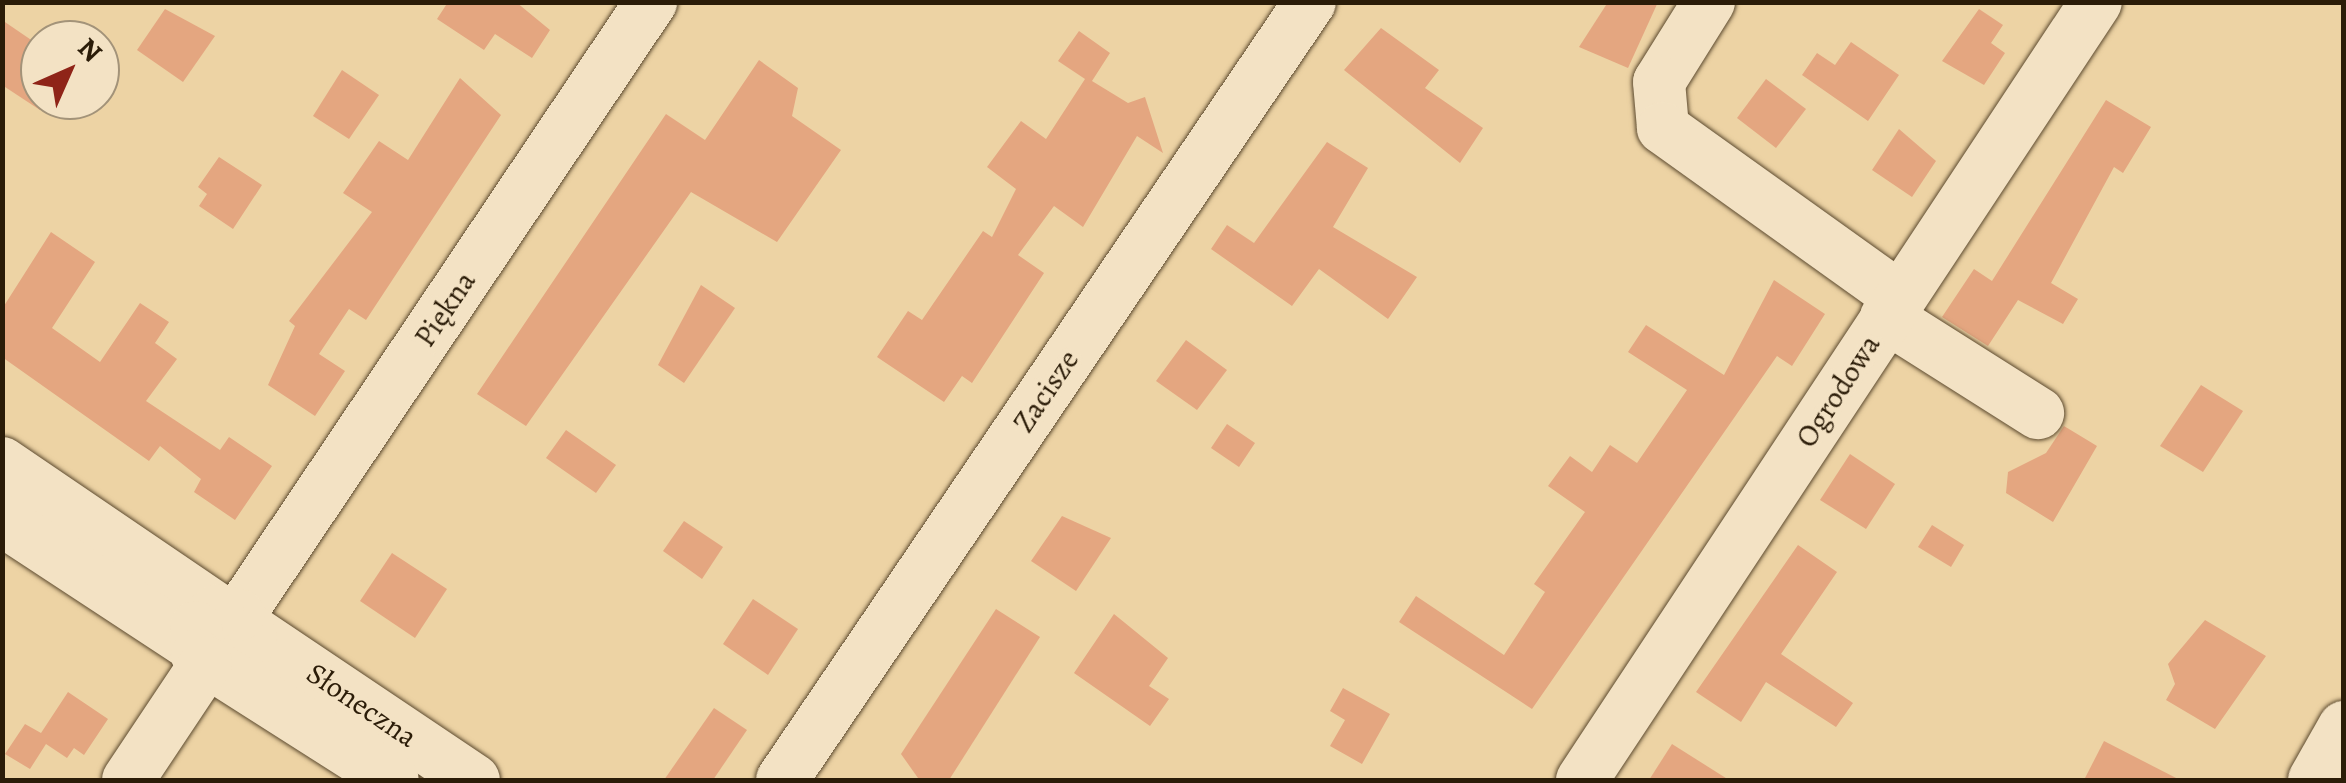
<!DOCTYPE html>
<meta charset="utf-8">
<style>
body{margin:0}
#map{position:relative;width:2346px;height:783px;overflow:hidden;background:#edd3a4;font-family:Alegreya,serif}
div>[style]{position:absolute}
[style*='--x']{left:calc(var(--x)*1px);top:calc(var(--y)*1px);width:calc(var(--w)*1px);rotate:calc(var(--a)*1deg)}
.building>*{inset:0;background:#e4a680}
.roads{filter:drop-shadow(0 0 2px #5c4a2f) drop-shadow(0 0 2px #5c4a2f)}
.minor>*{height:52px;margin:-26px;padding:0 26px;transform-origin:26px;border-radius:26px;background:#f3e2c4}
span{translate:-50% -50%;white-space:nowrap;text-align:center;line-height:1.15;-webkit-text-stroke:9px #f3e2c4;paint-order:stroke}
.street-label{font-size:30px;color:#2b1c08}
.frame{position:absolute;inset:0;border:5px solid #2b1c08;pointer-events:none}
.north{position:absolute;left:20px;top:20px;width:100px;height:100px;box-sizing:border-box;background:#f3e2c4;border:2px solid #a39379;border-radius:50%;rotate:45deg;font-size:28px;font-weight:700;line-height:40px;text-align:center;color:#2b1c08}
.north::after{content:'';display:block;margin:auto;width:35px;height:45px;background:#8f2418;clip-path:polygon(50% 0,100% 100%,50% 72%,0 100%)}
</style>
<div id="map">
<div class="building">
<i style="clip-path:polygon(448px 2px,516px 2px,550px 30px,532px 58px,495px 34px,484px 50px,437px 19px)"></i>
<i style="clip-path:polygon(1608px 2px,1658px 2px,1628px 68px,1579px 47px)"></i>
<i style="clip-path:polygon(165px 9px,215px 36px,183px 82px,137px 50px)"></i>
<i style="clip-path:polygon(1979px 9px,2003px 25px,1991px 43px,2005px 53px,1984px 85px,1942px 61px)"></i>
<i style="clip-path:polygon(2px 20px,40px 46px,40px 110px,2px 85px)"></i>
<i style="clip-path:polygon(1381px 28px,1439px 70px,1425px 88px,1483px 128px,1460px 163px,1344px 70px)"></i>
<i style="clip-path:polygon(1079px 31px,1110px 53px,1092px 81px,1128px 103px,1145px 97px,1163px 153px,1137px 136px,1083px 227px,1054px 206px,1018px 255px,1044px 273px,972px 383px,962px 376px,944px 402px,877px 357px,908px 311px,922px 320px,983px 231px,992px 237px,1016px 189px,987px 167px,1021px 121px,1046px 139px,1085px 79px,1058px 61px)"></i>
<i style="clip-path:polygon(1851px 42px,1899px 75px,1868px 121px,1802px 75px,1817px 53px,1835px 65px)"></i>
<i style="clip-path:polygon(759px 60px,798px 88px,792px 116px,841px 150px,777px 242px,691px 192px,526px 426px,477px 394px,666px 114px,705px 140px)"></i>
<i style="clip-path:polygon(342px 70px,379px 95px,349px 139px,313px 116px)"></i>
<i style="clip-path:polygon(460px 78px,501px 115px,366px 320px,349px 309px,319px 354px,345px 371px,315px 416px,268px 385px,295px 326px,289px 321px,372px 212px,343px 193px,379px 141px,408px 160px)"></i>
<i style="clip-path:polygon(1766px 79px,1806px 109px,1776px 148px,1737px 118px)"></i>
<i style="clip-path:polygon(2106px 100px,2151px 127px,2123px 173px,2114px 167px,2051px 283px,2078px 299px,2063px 324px,2018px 300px,1988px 346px,1942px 317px,1974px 269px,1992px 281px)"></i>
<i style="clip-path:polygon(1899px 129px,1936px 161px,1912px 197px,1872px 170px)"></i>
<i style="clip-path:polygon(1327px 142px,1368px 168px,1333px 227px,1417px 277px,1388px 319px,1319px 269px,1292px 306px,1211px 249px,1227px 225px,1254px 243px)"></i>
<i style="clip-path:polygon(219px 157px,262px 185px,233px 229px,199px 206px,207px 194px,198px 187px)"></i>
<i style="clip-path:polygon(51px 232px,95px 262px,52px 328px,100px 362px,140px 303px,169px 322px,155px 343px,177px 359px,146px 401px,220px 450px,229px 437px,272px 466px,235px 520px,194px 492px,201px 479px,160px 446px,149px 461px,2px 357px,2px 309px)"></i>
<i style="clip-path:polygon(1774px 280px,1825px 314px,1792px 366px,1777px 356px,1532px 709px,1399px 622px,1416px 596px,1504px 655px,1545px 592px,1534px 584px,1585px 512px,1548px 486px,1570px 456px,1592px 472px,1610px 445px,1637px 463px,1687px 390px,1628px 352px,1646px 325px,1724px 375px)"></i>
<i style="clip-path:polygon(701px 285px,735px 308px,684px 383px,658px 365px)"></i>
<i style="clip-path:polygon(1186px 340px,1227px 370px,1197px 410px,1156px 381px)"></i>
<i style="clip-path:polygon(2201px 385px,2243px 411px,2203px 472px,2160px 446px)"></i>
<i style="clip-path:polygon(1227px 424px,1255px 443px,1239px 467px,1211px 448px)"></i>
<i style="clip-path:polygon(2064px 426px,2097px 446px,2053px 522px,2006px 493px,2008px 472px,2046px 453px)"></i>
<i style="clip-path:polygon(566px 430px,616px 465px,596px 493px,546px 458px)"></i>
<i style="clip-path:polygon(1850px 454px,1895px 484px,1866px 529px,1820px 500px)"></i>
<i style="clip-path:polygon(1062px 516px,1111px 538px,1076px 591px,1031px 561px)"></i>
<i style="clip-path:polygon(684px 521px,723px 547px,702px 579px,663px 551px)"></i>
<i style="clip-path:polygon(1932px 525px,1964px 545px,1951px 567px,1918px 547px)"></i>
<i style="clip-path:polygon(1798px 545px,1837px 572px,1781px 654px,1853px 703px,1836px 727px,1766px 682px,1741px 722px,1696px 692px)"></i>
<i style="clip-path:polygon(392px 553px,447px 589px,415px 638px,360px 601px)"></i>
<i style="clip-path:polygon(753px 599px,798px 629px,768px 675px,723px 644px)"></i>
<i style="clip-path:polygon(996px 609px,1040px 637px,949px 780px,918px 778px,901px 754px)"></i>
<i style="clip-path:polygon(1114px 614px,1168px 658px,1149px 686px,1169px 699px,1150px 726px,1074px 673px)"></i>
<i style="clip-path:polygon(2205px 620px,2266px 656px,2215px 729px,2166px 700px,2175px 684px,2168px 664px)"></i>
<i style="clip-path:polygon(1343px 688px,1390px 714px,1362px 764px,1330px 746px,1345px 720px,1330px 711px)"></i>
<i style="clip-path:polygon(68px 692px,108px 719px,84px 755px,74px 748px,67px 758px,46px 744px,30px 769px,5px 754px,25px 724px,41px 733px)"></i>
<i style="clip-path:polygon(714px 708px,747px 730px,713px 780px,664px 780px)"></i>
<i style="clip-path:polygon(2104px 741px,2180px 780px,2084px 780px)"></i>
<i style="clip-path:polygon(1672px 744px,1729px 780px,1649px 780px)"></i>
</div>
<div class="roads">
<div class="minor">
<i style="--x:1709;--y:2;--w:94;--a:122"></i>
<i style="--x:1659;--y:82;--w:46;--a:85"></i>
<i style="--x:1663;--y:128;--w:290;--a:35.6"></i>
<i style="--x:1886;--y:317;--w:180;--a:32.3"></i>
<i style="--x:2;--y:463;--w:261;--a:34.2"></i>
<i style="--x:2;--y:520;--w:230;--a:33.3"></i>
<i style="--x:239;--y:615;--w:739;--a:-56.09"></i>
<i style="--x:249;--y:629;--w:271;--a:33.9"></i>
<i style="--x:221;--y:668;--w:19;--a:-18"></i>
<i style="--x:239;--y:662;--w:27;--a:-63"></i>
<i style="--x:251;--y:638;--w:26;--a:-118"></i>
<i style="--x:239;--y:615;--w:22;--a:-167"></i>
<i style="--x:218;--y:610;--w:28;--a:142"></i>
<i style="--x:196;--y:627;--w:28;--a:88"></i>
<i style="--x:197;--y:655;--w:232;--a:32.5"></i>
<i style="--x:128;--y:780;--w:141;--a:-56.3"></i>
<i style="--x:782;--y:780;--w:940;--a:-55.84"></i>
<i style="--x:1582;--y:780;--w:932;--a:-56.55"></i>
<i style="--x:2314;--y:780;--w:61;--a:-60.5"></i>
</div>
</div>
<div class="street-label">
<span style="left:445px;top:309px;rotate:-56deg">Piękna</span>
<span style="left:1046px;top:391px;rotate:-56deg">Zacisze</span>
<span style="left:1838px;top:391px;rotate:-57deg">Ogrodowa</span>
<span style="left:362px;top:705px;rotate:34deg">Słoneczna</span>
</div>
<div class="frame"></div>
<div class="north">N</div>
</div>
